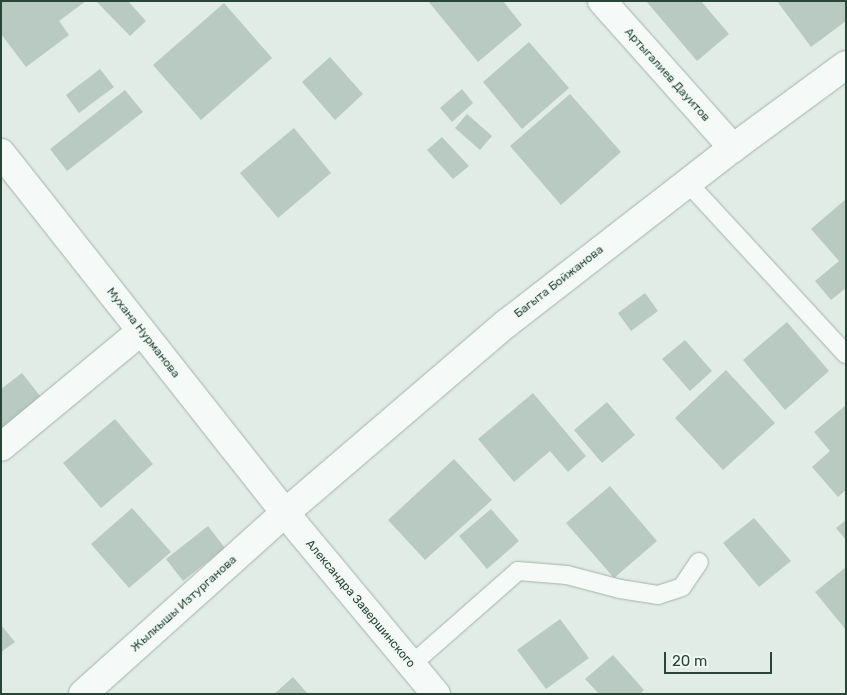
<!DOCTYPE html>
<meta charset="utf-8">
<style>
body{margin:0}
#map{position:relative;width:847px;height:695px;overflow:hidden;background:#e1ece6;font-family:Rubik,sans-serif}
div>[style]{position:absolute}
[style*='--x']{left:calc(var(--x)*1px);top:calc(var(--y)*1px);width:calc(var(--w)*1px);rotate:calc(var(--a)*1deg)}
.building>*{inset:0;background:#b8cac1}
.roads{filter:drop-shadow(0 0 1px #a2b4aa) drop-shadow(0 0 1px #a2b4aa)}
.lane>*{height:18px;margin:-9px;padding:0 9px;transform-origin:9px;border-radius:9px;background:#f5f9f7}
.street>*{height:28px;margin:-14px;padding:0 14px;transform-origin:14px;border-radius:14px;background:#f5f9f7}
span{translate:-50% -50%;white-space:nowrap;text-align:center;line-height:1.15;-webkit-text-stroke:4px #f2f9f5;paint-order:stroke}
.street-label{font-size:12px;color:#284637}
.frame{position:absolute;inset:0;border:2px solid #284637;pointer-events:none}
.scale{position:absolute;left:664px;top:652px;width:108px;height:22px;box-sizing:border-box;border:2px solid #284637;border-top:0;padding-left:6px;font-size:15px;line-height:18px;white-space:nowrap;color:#284637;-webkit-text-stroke:4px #f2f9f5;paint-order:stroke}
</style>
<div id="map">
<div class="building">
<i style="clip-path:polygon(1px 1px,86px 1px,59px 21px,69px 35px,26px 67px,1px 34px)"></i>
<i style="clip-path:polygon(96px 1px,128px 1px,146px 21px,130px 36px)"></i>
<i style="clip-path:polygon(428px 1px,503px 1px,522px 25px,478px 62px)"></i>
<i style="clip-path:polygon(646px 1px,701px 1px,729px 34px,697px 61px)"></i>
<i style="clip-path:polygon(777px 1px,846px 1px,846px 21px,811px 47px)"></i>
<i style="clip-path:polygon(224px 3px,272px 58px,201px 120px,153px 65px)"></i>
<i style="clip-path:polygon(529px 42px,569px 88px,522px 129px,483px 82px)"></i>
<i style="clip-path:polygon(330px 57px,363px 94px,335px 120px,302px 82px)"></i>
<i style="clip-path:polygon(100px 69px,114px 87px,79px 113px,66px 95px)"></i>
<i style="clip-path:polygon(462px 89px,473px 103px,452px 122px,440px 108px)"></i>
<i style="clip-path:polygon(125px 90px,143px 112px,67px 171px,50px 149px)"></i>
<i style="clip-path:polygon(570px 94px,621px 152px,561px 205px,510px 146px)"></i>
<i style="clip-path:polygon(467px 114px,492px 136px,480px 150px,455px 128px)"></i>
<i style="clip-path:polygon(294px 128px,331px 173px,278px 218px,240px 173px)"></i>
<i style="clip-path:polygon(442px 137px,469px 166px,453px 179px,427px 150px)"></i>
<i style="clip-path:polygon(846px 199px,846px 288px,831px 300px,815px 281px,839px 261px,811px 229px)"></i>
<i style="clip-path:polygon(645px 293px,658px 311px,631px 331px,618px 313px)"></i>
<i style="clip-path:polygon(787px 322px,829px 371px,785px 410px,743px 360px)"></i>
<i style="clip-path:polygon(685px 340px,712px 371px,690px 391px,662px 359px)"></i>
<i style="clip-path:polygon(726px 370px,775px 423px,723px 470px,675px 418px)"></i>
<i style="clip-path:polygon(22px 373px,44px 401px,1px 433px,1px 389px)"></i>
<i style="clip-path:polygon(533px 393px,586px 456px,568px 472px,550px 451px,514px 482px,478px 439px)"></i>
<i style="clip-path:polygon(607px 402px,635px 435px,602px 463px,574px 430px)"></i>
<i style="clip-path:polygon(846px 405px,846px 490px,838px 497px,812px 467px,830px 451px,814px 432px)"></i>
<i style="clip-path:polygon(115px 419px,153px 464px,101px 508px,63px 463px)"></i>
<i style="clip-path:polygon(454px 459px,492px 500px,425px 560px,388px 520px)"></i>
<i style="clip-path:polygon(610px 486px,657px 541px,614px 578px,566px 523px)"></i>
<i style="clip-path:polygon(132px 508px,171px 552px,129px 588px,91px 544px)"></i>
<i style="clip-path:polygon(491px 509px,519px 541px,487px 569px,459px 536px)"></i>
<i style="clip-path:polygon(754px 518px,791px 561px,759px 587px,723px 543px)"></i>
<i style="clip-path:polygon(846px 520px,846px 540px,836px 528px)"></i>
<i style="clip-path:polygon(208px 526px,225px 548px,183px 581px,166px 559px)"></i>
<i style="clip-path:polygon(846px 567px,846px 630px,815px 592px)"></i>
<i style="clip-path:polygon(560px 619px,589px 658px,546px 689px,517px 650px)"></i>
<i style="clip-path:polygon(1px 625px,15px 642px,1px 652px)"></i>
<i style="clip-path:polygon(613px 655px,644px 690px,640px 694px,599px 694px,585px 679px)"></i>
<i style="clip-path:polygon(293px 677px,308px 694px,274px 694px)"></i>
</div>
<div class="roads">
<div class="lane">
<i style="--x:688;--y:183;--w:233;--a:47.3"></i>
<i style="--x:411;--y:665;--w:142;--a:-41.3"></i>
<i style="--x:518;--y:571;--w:49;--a:4.7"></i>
<i style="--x:567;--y:575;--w:55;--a:14.8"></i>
<i style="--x:620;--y:589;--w:38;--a:9"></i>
<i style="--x:658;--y:595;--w:25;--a:-18"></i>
<i style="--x:682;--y:587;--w:30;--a:-56"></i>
</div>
<div class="street">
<i style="--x:602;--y:1;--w:197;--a:48.3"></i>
<i style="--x:1;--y:153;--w:459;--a:51.7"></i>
<i style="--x:285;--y:513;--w:236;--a:50.2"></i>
<i style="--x:1;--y:447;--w:182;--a:-39.6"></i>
<i style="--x:83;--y:694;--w:271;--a:-41.9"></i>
<i style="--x:285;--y:513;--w:292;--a:-40.6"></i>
<i style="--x:507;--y:323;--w:286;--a:-37.8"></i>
<i style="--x:733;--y:148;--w:140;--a:-36.3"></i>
</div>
</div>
<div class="street-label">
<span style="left:667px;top:75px;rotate:48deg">Артыгалиев Дауитов</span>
<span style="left:559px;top:282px;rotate:-38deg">Багыта Бойжанова</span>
<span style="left:143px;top:333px;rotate:52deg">Мухана Нурманова</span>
<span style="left:184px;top:604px;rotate:-42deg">Жылкышы Изтурганова</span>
<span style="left:360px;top:604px;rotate:50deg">Александра Завершинского</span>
</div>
<div class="frame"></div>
<div class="scale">20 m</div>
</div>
